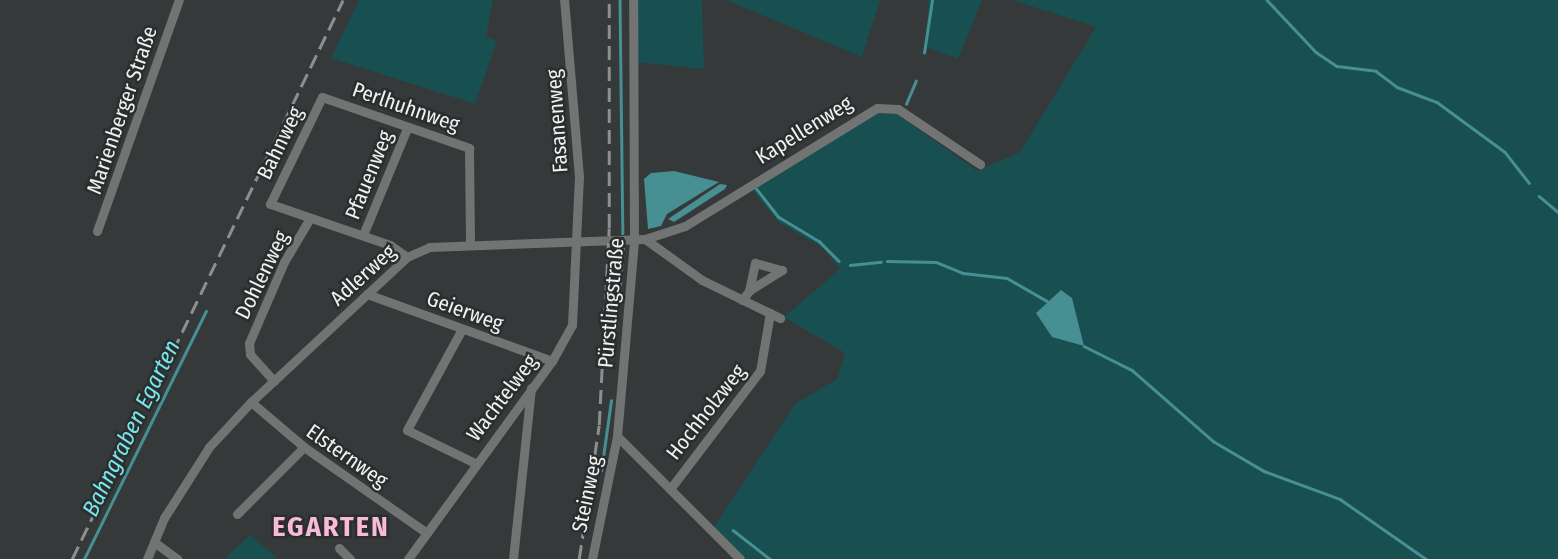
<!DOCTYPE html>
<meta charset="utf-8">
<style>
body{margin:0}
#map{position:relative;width:1558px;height:559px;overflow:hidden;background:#353939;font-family:"Fira Sans Condensed",sans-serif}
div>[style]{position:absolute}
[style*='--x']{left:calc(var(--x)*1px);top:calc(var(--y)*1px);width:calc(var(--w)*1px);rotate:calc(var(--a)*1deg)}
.green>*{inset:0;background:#184f51}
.water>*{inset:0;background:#468f92}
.stream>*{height:2.5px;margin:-1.25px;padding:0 1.25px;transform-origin:1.25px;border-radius:1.25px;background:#468f92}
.minor>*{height:9px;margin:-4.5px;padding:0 4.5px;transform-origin:4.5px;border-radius:4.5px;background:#727474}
.rail>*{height:2.5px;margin-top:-1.25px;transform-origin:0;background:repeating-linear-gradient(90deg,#8c8f8f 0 14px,transparent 0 21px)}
span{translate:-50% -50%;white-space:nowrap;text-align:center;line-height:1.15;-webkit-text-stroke:5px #2b2e2e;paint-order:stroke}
.street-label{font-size:21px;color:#f1f3f3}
.water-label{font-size:23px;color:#77e7eb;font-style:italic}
.district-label{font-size:28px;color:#f8bad8;font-weight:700;letter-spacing:2px}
</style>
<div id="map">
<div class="green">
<i style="clip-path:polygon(359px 0,493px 0,486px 37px,497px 41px,475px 104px,331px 58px)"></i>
<i style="clip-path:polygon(634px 0,702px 0,704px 69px,634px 62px)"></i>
<i style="clip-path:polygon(726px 0,880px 0,862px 57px)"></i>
<i style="clip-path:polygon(929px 0,982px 0,958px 59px,925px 47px)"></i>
<i style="clip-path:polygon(evenodd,1012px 0,1558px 0,1558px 559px,746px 559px,714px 527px,795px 404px,837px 379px,845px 353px,784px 317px,840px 269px,823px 248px,779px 222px,751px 189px,878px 113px,897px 114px,977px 171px,1020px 152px,1096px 27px,1012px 0,1061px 290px,1072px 298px,1084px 346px,1052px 337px,1036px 313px,1061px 290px)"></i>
<i style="clip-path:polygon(250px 535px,278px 559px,279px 559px,224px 559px)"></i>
</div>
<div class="water">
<i style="clip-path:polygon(674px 171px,719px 182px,667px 214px,661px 226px,648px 229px,644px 179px,651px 173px)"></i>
<i style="clip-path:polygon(720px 184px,727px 185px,725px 189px,674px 222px,668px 219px)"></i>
<i style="clip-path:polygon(1061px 290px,1072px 298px,1084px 346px,1052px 337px,1036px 313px)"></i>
</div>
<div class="stream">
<i style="--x:620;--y:0;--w:233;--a:89.3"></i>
<i style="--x:1267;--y:0;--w:71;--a:46.7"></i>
<i style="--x:1316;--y:52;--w:25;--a:34"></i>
<i style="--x:1337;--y:66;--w:39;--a:7"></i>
<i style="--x:1376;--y:71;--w:26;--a:37"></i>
<i style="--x:1397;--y:87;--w:43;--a:20.6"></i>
<i style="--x:1437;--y:102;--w:84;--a:36.3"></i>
<i style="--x:1505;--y:152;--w:39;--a:52"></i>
<i style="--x:924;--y:53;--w:54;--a:-81.4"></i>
<i style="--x:906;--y:104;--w:25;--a:-67"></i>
<i style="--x:756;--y:188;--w:37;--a:52"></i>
<i style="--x:779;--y:217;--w:47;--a:31"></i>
<i style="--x:819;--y:241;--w:28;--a:45"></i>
<i style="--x:1539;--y:196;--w:25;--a:40"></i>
<i style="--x:887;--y:261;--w:49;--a:1.2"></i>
<i style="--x:936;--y:262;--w:29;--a:22"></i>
<i style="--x:963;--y:273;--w:44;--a:6.5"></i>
<i style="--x:1007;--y:278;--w:46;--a:29.9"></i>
<i style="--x:850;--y:265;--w:31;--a:-6"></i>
<i style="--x:616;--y:329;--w:80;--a:-85"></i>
<i style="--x:1084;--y:346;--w:54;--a:26.6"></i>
<i style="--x:1132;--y:370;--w:108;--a:41.2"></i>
<i style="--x:1213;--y:441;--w:59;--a:30.5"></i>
<i style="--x:1264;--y:471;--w:81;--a:20.2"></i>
<i style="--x:1340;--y:499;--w:105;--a:34.9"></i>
<i style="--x:601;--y:471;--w:71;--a:-81.9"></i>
<i style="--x:733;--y:530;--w:47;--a:38.1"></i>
<i style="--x:84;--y:559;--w:276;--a:-63.8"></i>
</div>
<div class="minor">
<i style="--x:97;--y:231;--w:245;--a:-70.5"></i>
<i style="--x:363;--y:235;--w:116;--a:-67.6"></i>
<i style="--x:645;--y:239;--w:42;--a:-18"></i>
<i style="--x:685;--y:226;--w:225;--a:-31.6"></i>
<i style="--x:877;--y:108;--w:21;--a:3"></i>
<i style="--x:898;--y:109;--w:99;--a:33.9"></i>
<i style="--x:407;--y:257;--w:21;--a:-145"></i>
<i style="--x:390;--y:245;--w:127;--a:-161.1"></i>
<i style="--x:270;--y:204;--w:119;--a:-64.1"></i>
<i style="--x:322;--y:97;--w:156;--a:19.1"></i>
<i style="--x:469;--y:148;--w:94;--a:89.4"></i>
<i style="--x:367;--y:294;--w:197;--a:19.9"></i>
<i style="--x:742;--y:300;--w:11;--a:-52"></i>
<i style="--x:749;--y:291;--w:29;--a:-78"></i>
<i style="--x:755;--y:263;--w:28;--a:15"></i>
<i style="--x:782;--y:270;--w:39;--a:148"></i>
<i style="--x:462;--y:329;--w:115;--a:118.6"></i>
<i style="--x:407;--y:430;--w:76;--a:25.9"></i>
<i style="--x:274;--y:381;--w:36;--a:-132"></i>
<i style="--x:250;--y:354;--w:11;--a:-95"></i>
<i style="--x:249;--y:343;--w:88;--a:-66.6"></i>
<i style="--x:284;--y:262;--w:51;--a:-59.4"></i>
<i style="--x:251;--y:402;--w:70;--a:40.3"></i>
<i style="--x:304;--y:447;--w:150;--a:35"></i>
<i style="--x:617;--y:436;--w:174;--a:45"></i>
<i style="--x:670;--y:489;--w:148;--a:-52.7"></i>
<i style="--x:760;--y:371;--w:59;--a:-80.2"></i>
<i style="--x:237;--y:514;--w:95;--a:-45"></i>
<i style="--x:154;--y:542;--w:29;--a:36"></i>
<i style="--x:339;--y:548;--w:16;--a:45"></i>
<i style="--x:147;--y:559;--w:44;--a:-67.5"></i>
<i style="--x:164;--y:518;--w:84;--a:-57.6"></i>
<i style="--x:209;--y:447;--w:62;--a:-47"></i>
<i style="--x:251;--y:402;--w:213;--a:-42.9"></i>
<i style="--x:407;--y:257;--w:24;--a:-24"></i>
<i style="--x:429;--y:247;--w:216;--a:-2.1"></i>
<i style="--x:645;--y:239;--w:70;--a:35.7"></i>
<i style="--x:702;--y:280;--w:87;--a:26"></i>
<i style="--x:408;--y:559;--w:245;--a:-54"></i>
<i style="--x:552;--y:361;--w:41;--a:-60.9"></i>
<i style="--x:572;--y:325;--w:148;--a:-87.3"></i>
<i style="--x:579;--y:177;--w:178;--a:-94.8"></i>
<i style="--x:513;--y:559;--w:172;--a:-84"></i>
<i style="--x:592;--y:559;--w:126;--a:-78.5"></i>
<i style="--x:617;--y:436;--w:197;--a:-85"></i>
<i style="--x:634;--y:240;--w:240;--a:-90.2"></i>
</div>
<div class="rail">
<i style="--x:72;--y:559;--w:621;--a:-64.14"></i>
<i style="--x:579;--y:559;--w:135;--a:-81.5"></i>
<i style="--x:599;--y:425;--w:197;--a:-87.1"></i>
<i style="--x:609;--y:228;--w:228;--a:-90"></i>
</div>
<div class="street-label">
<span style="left:406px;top:107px;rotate:19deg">Perlhuhnweg</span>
<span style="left:122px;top:110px;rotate:-71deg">Marienberger Straße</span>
<span style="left:557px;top:121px;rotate:-94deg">Fasanenweg</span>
<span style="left:804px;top:130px;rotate:-32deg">Kapellenweg</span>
<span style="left:280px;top:143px;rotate:-64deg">Bahnweg</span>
<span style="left:369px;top:175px;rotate:-68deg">Pfauenweg</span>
<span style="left:262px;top:275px;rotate:-64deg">Dohlenweg</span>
<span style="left:363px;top:275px;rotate:-42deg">Adlerweg</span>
<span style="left:611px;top:303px;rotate:-85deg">Pürstlingstraße</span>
<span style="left:465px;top:311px;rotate:20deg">Geierweg</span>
<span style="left:502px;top:398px;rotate:-53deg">Wachtelweg</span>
<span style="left:706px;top:412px;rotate:-52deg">Hochholzweg</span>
<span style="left:347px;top:456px;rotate:35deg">Elsternweg</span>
<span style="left:587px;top:494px;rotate:-78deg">Steinweg</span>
</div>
<div class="water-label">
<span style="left:131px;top:428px;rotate:-64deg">Bahngraben Egarten</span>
</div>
<div class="district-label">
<span style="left:331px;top:527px">EGARTEN</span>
</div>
</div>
